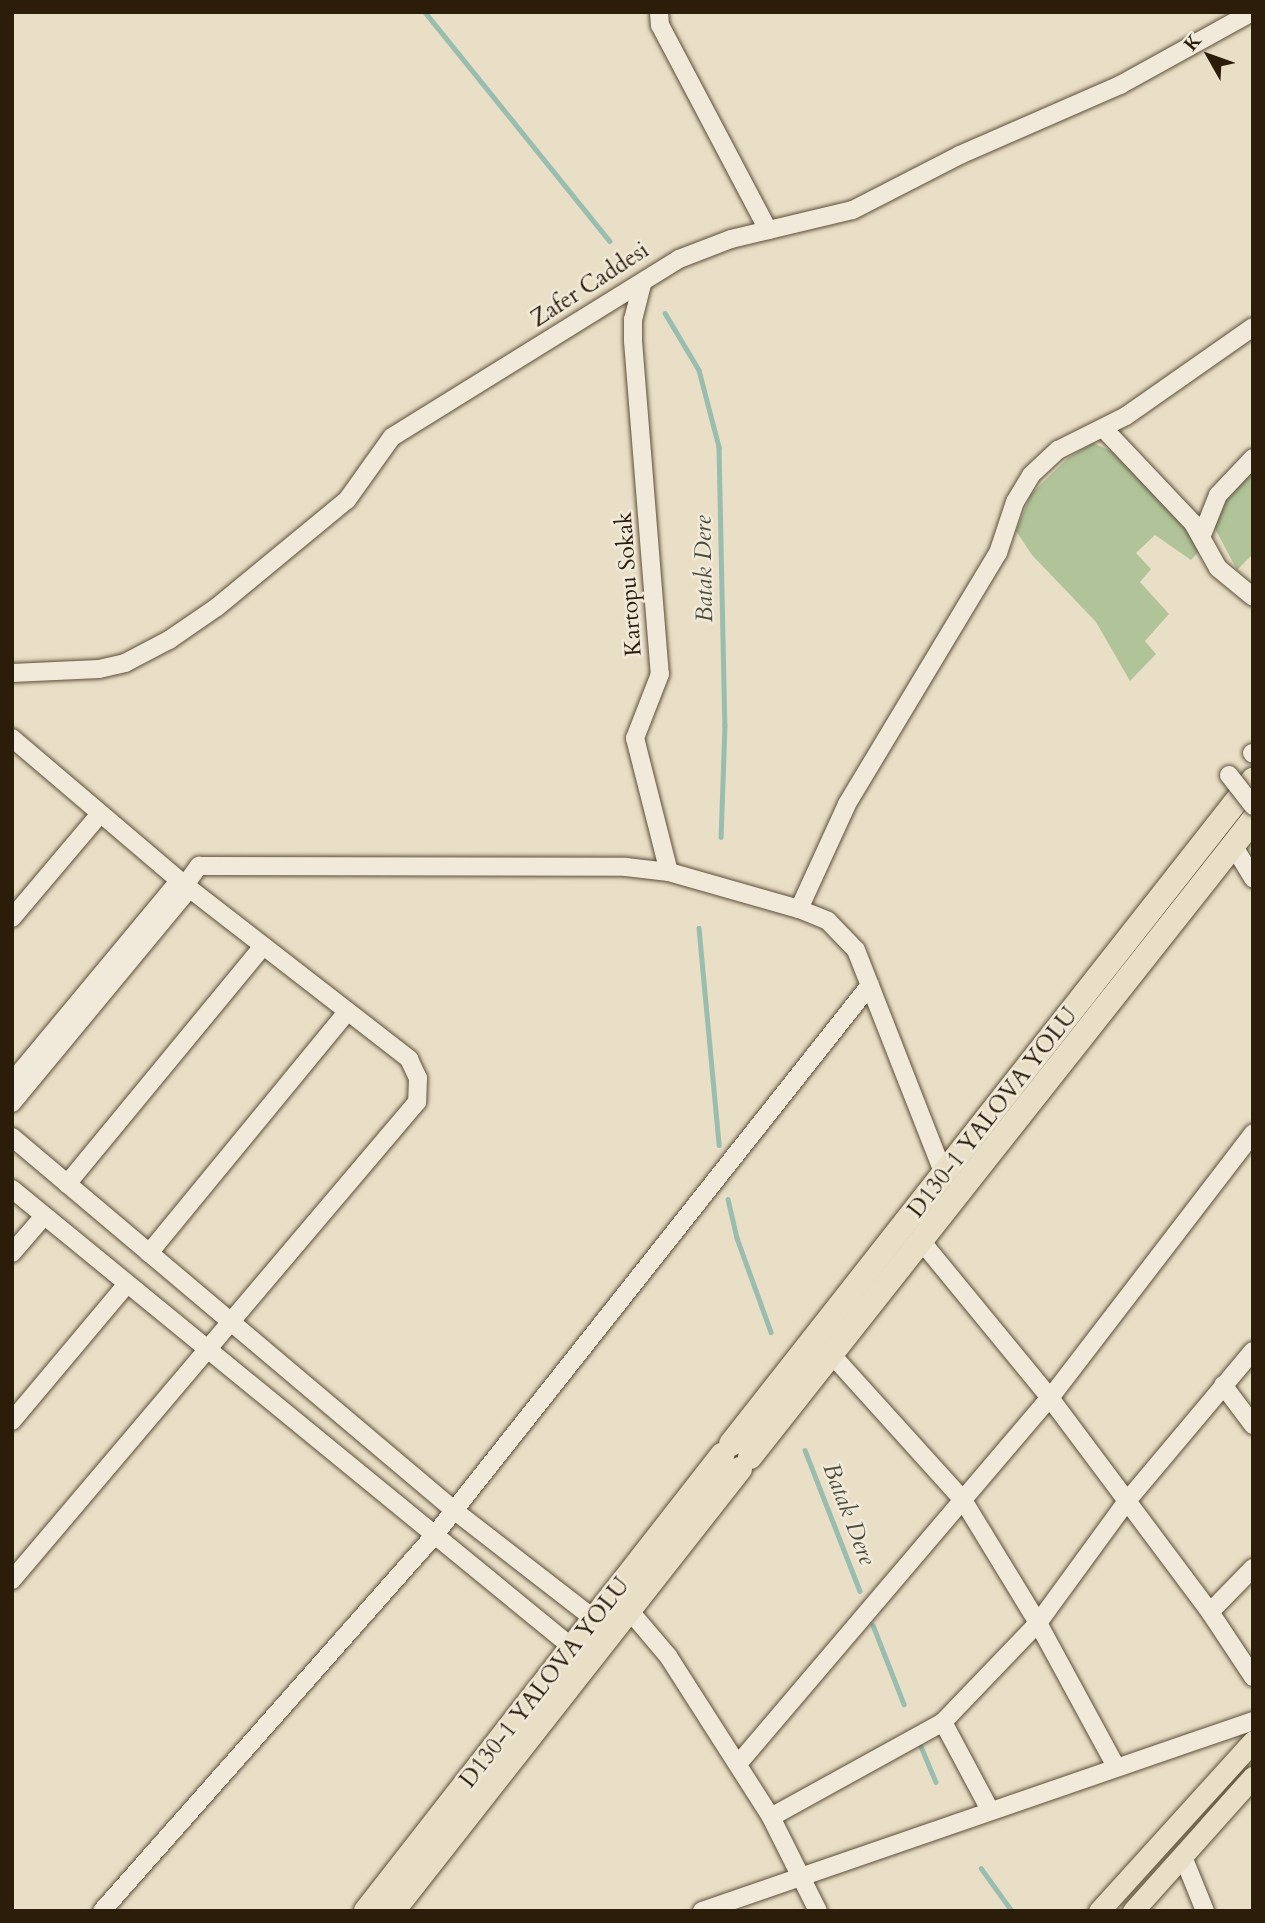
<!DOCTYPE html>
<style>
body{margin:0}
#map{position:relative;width:1265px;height:1923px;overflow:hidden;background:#e9dfc6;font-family:Cardo,serif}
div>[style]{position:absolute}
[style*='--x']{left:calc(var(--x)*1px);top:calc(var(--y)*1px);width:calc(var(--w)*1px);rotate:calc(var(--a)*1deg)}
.green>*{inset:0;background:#b1c399}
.stream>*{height:4.5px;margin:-2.25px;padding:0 2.25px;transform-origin:2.25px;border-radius:2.25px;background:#99bdaf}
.roads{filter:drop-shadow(0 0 2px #5b4e39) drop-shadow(0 0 2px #5b4e39)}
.minor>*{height:18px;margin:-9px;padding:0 9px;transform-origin:9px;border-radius:9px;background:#f1eada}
.major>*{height:21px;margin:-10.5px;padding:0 10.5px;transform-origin:10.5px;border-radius:10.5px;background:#e9dfc6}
.highway>*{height:24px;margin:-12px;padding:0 12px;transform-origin:12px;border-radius:12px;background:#e9dfc6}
.bridges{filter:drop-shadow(0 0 2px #5b4e39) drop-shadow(0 0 2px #5b4e39)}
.minor-bridge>*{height:18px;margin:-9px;padding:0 9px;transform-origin:9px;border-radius:9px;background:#f1eada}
span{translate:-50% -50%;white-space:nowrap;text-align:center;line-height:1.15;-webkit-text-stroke:5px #f1eada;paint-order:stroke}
.street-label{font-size:23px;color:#2c1d0a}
.water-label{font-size:24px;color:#4d4d3c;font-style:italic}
.frame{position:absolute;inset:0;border:14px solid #2c1d0a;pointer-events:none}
.north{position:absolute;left:1174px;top:21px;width:70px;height:70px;-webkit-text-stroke:5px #f1eada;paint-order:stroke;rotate:310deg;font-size:19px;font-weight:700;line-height:28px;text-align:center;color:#2c1d0a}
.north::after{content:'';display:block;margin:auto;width:24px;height:32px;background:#2c1d0a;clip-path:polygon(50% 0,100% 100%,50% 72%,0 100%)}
</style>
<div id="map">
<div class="green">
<i style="clip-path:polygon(1093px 443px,1111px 451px,1188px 526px,1201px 549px,1191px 560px,1155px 535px,1136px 553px,1151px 569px,1140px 582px,1169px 614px,1145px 641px,1156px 654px,1130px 681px,1096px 622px,1032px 555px,1016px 531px,1031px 494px,1068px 458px)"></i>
<i style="clip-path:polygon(1253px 465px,1253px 554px,1237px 570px,1212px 523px,1215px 509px)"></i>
</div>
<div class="stream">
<i style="--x:425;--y:12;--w:294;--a:51.1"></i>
<i style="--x:665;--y:313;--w:66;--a:59.2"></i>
<i style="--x:699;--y:370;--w:80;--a:75.4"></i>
<i style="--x:719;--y:447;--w:278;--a:88.8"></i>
<i style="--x:725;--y:725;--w:112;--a:92"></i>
<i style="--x:699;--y:928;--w:218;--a:84.7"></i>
<i style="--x:728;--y:1199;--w:40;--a:77"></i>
<i style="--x:737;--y:1238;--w:100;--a:70.1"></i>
<i style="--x:805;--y:1450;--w:151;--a:68.7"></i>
<i style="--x:873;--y:1625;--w:85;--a:68.6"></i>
<i style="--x:920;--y:1744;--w:41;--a:67.2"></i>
<i style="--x:981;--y:1868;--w:53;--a:54.2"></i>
</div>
<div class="roads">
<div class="minor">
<i style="--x:659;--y:12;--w:13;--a:86"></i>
<i style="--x:660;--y:25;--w:232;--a:62.2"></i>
<i style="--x:642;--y:284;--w:36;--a:104"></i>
<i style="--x:633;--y:319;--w:22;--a:90"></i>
<i style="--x:633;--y:341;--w:334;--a:85.4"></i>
<i style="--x:660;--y:674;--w:69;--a:111.3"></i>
<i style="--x:635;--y:738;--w:138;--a:75.8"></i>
<i style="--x:1104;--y:429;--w:129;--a:46.6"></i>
<i style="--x:1193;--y:523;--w:51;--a:60.9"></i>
<i style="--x:1218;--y:568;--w:45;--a:39.6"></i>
<i style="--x:1202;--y:535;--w:43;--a:-68.2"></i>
<i style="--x:1218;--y:495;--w:51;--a:-46.6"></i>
<i style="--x:12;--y:673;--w:87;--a:-2.6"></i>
<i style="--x:99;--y:669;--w:27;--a:-13"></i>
<i style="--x:125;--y:663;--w:50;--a:-27.6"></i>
<i style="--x:169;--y:640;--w:58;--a:-34.5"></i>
<i style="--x:217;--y:607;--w:168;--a:-39.5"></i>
<i style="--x:347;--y:500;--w:77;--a:-54.5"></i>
<i style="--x:392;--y:437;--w:338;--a:-31.8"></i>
<i style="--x:679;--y:259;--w:56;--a:-21"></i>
<i style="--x:731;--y:239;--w:125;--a:-13.4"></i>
<i style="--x:853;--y:210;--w:120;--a:-27.2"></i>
<i style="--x:960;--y:155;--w:175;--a:-23.6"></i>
<i style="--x:1120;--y:85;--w:151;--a:-28.9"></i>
<i style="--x:12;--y:738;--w:227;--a:40.4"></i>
<i style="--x:185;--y:885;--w:284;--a:37.8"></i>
<i style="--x:409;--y:1059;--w:21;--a:65"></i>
<i style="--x:418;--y:1078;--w:24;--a:92"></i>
<i style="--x:417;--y:1102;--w:627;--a:130.27"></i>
<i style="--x:1252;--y:753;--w:1;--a:45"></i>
<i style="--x:1233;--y:845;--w:39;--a:59"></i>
<i style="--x:185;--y:885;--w:24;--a:-54"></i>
<i style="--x:199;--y:866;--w:427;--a:0.1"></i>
<i style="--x:626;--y:867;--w:43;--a:6.6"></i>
<i style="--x:669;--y:872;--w:135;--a:15.9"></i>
<i style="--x:799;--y:909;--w:31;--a:22"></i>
<i style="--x:828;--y:921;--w:40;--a:46"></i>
<i style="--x:856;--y:950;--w:241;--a:68.6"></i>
<i style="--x:799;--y:909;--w:115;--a:-65.4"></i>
<i style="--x:847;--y:804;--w:293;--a:-59"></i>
<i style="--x:998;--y:553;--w:54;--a:-71.6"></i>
<i style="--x:1015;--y:502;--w:31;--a:-59"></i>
<i style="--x:1031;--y:475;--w:37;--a:-43"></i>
<i style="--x:1058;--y:450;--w:76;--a:-26.6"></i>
<i style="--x:1126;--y:416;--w:155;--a:-35"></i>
<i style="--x:12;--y:918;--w:136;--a:-49.8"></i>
<i style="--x:12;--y:1082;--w:261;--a:-50.3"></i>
<i style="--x:12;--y:1103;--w:278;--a:-50.4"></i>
<i style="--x:12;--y:1137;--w:580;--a:40.17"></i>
<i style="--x:455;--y:1511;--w:176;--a:37.8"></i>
<i style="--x:67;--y:1184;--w:308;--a:-50.5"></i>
<i style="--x:12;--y:1189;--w:725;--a:39.29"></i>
<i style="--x:922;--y:1242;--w:202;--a:50.6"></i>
<i style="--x:1050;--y:1398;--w:267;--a:53.2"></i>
<i style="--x:1210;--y:1612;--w:78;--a:56.5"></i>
<i style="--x:12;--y:1253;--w:49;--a:-49.1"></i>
<i style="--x:149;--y:1253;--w:312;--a:-50.6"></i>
<i style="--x:832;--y:1355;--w:195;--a:47.9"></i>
<i style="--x:963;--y:1500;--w:144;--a:58.6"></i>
<i style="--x:1038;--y:1623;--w:162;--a:61.5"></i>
<i style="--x:1223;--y:1385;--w:50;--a:53.1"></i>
<i style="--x:12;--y:1421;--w:177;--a:-50"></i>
<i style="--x:629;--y:1610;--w:60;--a:49.7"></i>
<i style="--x:668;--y:1656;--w:191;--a:57.4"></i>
<i style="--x:1210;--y:1612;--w:62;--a:-45.7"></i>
<i style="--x:943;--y:1722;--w:100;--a:61.9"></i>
<i style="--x:738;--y:1764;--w:481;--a:-49.6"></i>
<i style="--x:1050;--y:1398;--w:334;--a:-52.5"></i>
<i style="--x:1184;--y:1859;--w:56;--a:68"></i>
<i style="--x:102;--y:1911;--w:499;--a:-48.5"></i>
<i style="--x:433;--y:1537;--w:704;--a:-51.63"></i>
<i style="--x:702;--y:1911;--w:583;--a:-19.03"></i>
<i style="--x:818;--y:1911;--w:105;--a:-116.6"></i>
<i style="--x:771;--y:1817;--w:196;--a:-28.9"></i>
<i style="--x:943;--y:1722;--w:137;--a:-46.2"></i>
<i style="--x:1038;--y:1623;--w:151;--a:-53.9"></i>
<i style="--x:1127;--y:1501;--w:196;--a:-50"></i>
</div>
<div class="major">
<i style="--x:1099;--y:1911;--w:229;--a:-47.8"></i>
<i style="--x:1133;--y:1911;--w:180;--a:-48.2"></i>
</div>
<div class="highway">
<i style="--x:731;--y:1444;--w:845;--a:-51.83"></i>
<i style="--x:750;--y:1457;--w:812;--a:-51.7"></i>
<i style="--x:366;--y:1911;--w:579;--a:-52.02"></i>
<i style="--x:393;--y:1911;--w:562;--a:-51.87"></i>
</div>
</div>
<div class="bridges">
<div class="minor-bridge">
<i style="--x:1229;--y:775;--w:39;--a:52"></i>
</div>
</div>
<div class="street-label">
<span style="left:590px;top:285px;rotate:-33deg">Zafer Caddesi</span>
<span style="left:629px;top:584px;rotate:-94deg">Kartopu Sokak</span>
<span style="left:993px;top:1113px;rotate:-52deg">D130-1 YALOVA YOLU</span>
<span style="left:545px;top:1683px;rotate:-52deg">D130-1 YALOVA YOLU</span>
</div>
<div class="water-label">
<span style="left:704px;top:569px;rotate:-91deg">Batak Dere</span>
<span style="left:849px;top:1514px;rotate:69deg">Batak Dere</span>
</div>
<div class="frame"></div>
<div class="north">K</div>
</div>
